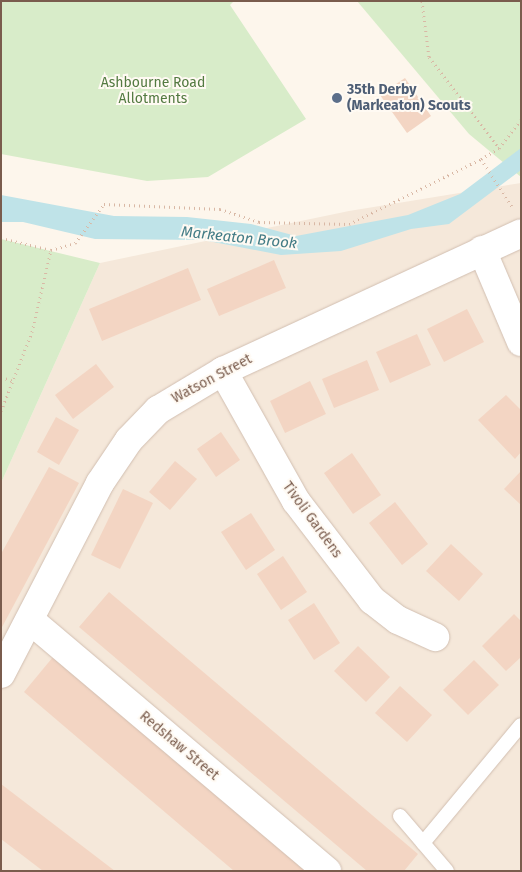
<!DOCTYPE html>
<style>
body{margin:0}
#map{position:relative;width:522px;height:872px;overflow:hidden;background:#fdf6ec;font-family:"Fira Sans",sans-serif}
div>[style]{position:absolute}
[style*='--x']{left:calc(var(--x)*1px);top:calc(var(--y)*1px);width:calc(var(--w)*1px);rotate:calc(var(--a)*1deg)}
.residential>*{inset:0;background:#f5e8da}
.green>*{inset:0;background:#d8ecc9}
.water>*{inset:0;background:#bfe3e8}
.building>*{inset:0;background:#f3d5c3}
.path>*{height:3px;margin-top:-1.5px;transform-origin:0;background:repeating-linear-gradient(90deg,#d9b8a5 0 1px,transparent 0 5px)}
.roads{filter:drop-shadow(0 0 1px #d1beb0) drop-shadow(0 0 1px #d1beb0)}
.service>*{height:14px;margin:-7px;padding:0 7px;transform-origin:7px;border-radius:7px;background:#fff}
.minor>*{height:28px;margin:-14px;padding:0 14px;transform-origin:14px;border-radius:14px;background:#fff}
.dots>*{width:14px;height:14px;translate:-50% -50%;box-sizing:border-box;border:2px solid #fffaf3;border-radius:50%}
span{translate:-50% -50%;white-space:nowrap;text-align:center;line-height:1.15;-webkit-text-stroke:4px #fffaf3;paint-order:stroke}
.park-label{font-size:14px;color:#537a41}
.service-label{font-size:14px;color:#4e5e75;font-weight:700}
.left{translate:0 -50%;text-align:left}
.street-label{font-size:14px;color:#7a5c4d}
.water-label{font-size:15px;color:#437c86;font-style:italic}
.frame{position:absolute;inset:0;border:2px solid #7a5c4d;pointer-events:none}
</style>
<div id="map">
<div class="residential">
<i style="clip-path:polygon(521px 183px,521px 871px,1px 871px,1px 483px,100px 263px,349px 211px)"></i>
</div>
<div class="green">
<i style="clip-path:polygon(1px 1px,234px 1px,230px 5px,306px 119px,208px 177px,147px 181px,1px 154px)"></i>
<i style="clip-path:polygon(357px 1px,521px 1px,521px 177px,469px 134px)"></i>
<i style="clip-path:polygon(1px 239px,100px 263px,1px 483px)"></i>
</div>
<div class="water">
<i style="clip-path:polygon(521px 148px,521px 170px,449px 224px,411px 229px,341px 251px,281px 255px,203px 240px,95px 239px,23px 222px,1px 222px,1px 195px,114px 216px,187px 217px,251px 224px,296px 236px,408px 215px,460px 194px)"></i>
</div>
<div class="building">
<i style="clip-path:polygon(405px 78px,431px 116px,407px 133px,380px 95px)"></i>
<i style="clip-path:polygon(274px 260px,286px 288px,219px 316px,207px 289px)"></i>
<i style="clip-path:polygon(188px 268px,201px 300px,102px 341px,89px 309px)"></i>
<i style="clip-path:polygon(467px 309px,484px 342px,444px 362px,427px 329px)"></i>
<i style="clip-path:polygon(417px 334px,431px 365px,390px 383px,376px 352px)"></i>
<i style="clip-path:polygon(367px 360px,379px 390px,334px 408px,322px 379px)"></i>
<i style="clip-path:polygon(96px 364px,114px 387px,73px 419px,55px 395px)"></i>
<i style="clip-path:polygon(310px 381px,326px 414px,285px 433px,270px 401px)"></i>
<i style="clip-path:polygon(506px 395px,521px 410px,521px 452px,515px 459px,478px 420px)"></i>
<i style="clip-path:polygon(56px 417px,79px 430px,59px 465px,37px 452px)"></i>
<i style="clip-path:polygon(221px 432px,240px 460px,216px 477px,197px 449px)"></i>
<i style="clip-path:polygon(352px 453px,381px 495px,353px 514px,324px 473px)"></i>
<i style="clip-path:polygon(175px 461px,197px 479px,170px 510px,149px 492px)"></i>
<i style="clip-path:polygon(49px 467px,79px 483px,1px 629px,1px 554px)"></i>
<i style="clip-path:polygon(521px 471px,521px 505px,504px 489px)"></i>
<i style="clip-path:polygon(123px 489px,153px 503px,120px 569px,91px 555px)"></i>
<i style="clip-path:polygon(395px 502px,428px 544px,402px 565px,369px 523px)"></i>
<i style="clip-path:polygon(251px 513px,275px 550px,246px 570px,221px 532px)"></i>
<i style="clip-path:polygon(451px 544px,483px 574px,459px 601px,426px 571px)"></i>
<i style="clip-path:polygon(283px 556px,307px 592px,281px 610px,257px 574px)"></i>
<i style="clip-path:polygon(109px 592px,418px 854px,404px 871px,367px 871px,79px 627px)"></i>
<i style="clip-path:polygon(314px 603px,340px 643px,314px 660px,288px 620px)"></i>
<i style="clip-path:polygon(514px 614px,521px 621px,521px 657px,506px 671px,482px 646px)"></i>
<i style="clip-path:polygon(358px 646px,390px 677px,366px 702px,334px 671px)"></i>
<i style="clip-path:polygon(53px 657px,306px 871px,234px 871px,24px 692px)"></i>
<i style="clip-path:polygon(474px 660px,499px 685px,468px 715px,443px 690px)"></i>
<i style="clip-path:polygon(400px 686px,432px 715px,407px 742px,375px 713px)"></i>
<i style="clip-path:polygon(1px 784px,115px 871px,43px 871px,1px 839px)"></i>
</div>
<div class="path">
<i style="--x:422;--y:1;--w:56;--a:82.9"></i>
<i style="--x:429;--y:57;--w:115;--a:52.4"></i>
<i style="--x:481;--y:159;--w:59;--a:56.9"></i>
<i style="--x:1;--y:238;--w:51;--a:13.5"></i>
<i style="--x:1;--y:377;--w:13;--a:18"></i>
<i style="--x:1;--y:411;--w:85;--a:-68.6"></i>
<i style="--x:32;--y:332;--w:84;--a:-77"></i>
<i style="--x:51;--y:250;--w:25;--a:-16"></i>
<i style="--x:75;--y:243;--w:49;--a:-53.4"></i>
<i style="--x:104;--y:204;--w:116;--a:2.5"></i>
<i style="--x:220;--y:209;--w:41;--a:18.4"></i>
<i style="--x:259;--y:222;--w:90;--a:1.3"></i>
<i style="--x:349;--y:224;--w:147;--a:-26.2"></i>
<i style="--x:481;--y:159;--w:21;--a:-31"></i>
<i style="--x:499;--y:148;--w:36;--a:-52"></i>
</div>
<div class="roads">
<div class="service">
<i style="--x:400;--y:816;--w:72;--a:49.5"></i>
<i style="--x:423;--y:843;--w:153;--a:-50.3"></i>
</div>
<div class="minor">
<i style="--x:482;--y:250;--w:100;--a:67"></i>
<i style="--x:223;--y:371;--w:149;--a:60.7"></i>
<i style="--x:296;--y:501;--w:125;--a:52.5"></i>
<i style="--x:372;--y:600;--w:33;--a:38"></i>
<i style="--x:398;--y:620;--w:41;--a:24.7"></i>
<i style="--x:30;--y:620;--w:389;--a:40.2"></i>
<i style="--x:1;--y:674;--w:215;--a:-62.6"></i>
<i style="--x:100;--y:483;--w:52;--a:-56"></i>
<i style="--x:129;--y:440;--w:42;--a:-46"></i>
<i style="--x:158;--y:410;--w:76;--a:-31"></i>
<i style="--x:223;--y:371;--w:328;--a:-24.8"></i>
</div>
</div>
<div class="dots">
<i style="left:337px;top:98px;background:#5c6f8a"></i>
</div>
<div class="park-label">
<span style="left:153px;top:91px">Ashbourne Road<br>Allotments</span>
</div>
<div class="service-label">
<span class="left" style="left:347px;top:98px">35th Derby<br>(Markeaton) Scouts</span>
</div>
<div class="street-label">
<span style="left:212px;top:379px;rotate:-28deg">Watson Street</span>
<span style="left:312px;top:520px;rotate:54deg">Tivoli Gardens</span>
<span style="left:179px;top:746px;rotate:40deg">Redshaw Street</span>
</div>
<div class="water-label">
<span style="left:239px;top:238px;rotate:6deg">Markeaton Brook</span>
</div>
<div class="frame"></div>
</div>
